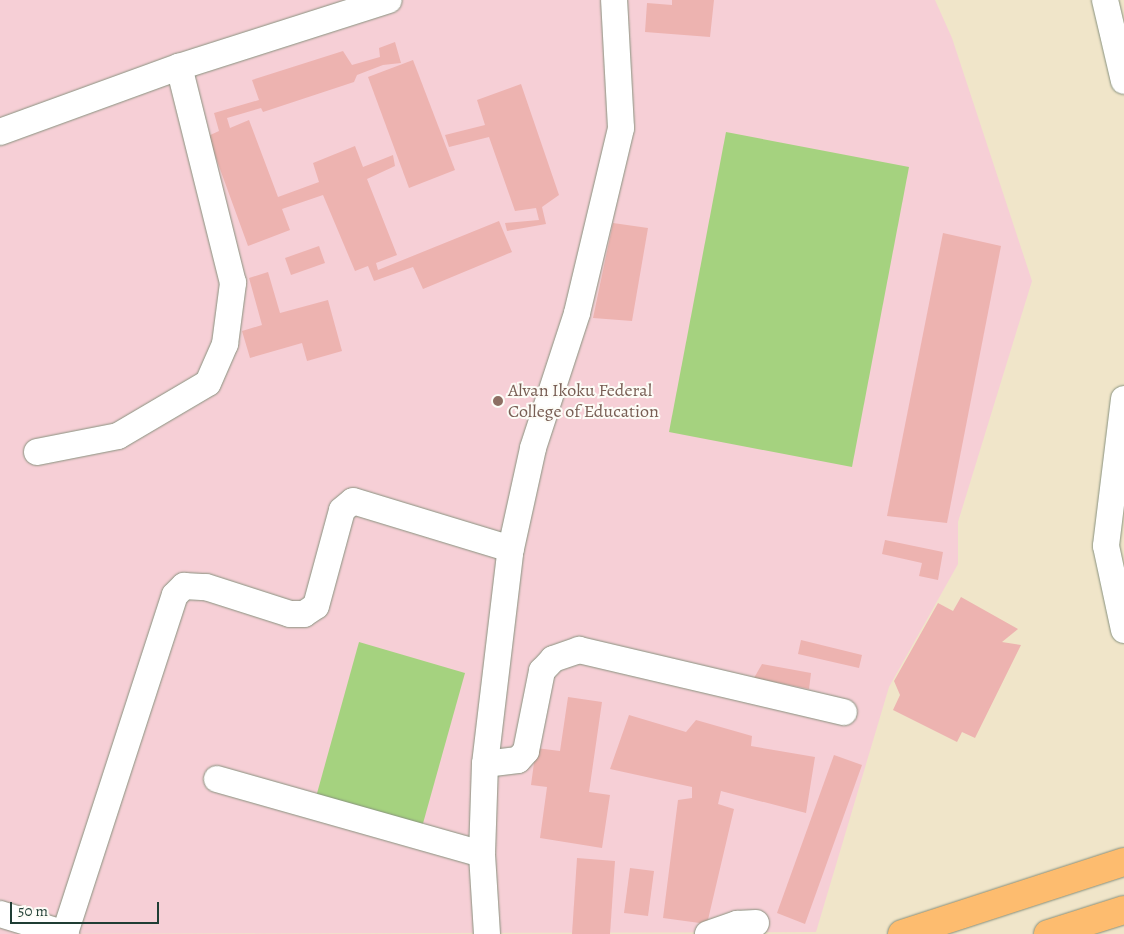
<!DOCTYPE html>
<style>
body{margin:0}
#map{position:relative;width:1124px;height:934px;overflow:hidden;background:#f0e5c9;font-family:Alegreya,serif}
div>[style]{position:absolute}
[style*='--x']{left:calc(var(--x)*1px);top:calc(var(--y)*1px);width:calc(var(--w)*1px);rotate:calc(var(--a)*1deg)}
.built>*{inset:0;background:#f6cfd6}
.green>*{inset:0;background:#a5d27f}
.building>*{inset:0;background:#edb3b0}
.roads{filter:drop-shadow(0 0 1px #88917e) drop-shadow(0 0 1px #88917e)}
.minor>*{height:26px;margin:-13px;padding:0 13px;transform-origin:13px;border-radius:13px;background:#fff}
.major>*{height:28px;margin:-14px;padding:0 14px;transform-origin:14px;border-radius:14px;background:#fdbc6f}
.dots>*{width:14px;height:14px;translate:-50% -50%;box-sizing:border-box;border:2px solid #fdfcf7;border-radius:50%}
span{translate:-50% -50%;white-space:nowrap;text-align:center;line-height:1.15;-webkit-text-stroke:4px #fdfcf7;paint-order:stroke}
.education-label{font-size:18px;color:#785e54}
.left{translate:0 -50%;text-align:left}
.scale{position:absolute;left:10px;top:902px;width:149px;height:22px;box-sizing:border-box;border:2px solid #1f3d34;border-top:0;padding-left:6px;font-size:15px;line-height:18px;white-space:nowrap;color:#1f3d34;-webkit-text-stroke:4px #fdfcf7;paint-order:stroke}
</style>
<div id="map">
<div class="built">
<i style="clip-path:polygon(0 0,935px 0,952px 38px,1032px 281px,958px 522px,958px 564px,889px 687px,816px 932px,0 934px)"></i>
</div>
<div class="green">
<i style="clip-path:polygon(726px 132px,909px 167px,852px 467px,669px 432px)"></i>
<i style="clip-path:polygon(359px 642px,465px 673px,422px 827px,316px 797px)"></i>
</div>
<div class="building">
<i style="clip-path:polygon(672px 0,714px 0,710px 37px,645px 32px,647px 3px,672px 5px)"></i>
<i style="clip-path:polygon(395px 42px,401px 63px,383px 65px,357px 75px,354px 82px,263px 112px,261px 108px,227px 118px,230px 128px,249px 120px,278px 197px,319px 182px,313px 163px,355px 146px,363px 167px,393px 155px,395px 166px,367px 179px,397px 255px,376px 263px,378px 270px,499px 221px,512px 252px,423px 289px,413px 267px,374px 281px,368px 266px,355px 271px,323px 195px,282px 209px,290px 230px,248px 246px,208px 136px,219px 131px,214px 113px,259px 100px,252px 80px,343px 51px,352px 65px,380px 57px,379px 48px)"></i>
<i style="clip-path:polygon(413px 60px,455px 170px,409px 188px,368px 77px)"></i>
<i style="clip-path:polygon(521px 84px,559px 195px,542px 207px,546px 224px,507px 231px,505px 223px,539px 220px,536px 208px,515px 211px,489px 137px,449px 147px,445px 135px,485px 125px,477px 100px)"></i>
<i style="clip-path:polygon(613px 223px,648px 228px,632px 321px,593px 318px)"></i>
<i style="clip-path:polygon(943px 233px,1001px 246px,947px 523px,887px 516px)"></i>
<i style="clip-path:polygon(319px 246px,325px 263px,291px 275px,285px 258px)"></i>
<i style="clip-path:polygon(268px 272px,280px 313px,328px 300px,342px 351px,307px 361px,302px 343px,250px 358px,242px 331px,262px 325px,249px 278px)"></i>
<i style="clip-path:polygon(885px 540px,943px 552px,938px 580px,919px 576px,922px 563px,882px 554px)"></i>
<i style="clip-path:polygon(961px 597px,1018px 629px,1002px 642px,1021px 645px,975px 738px,962px 732px,957px 742px,893px 710px,900px 695px,894px 681px,938px 603px,953px 611px)"></i>
<i style="clip-path:polygon(801px 640px,862px 655px,859px 668px,798px 654px)"></i>
<i style="clip-path:polygon(762px 664px,811px 673px,809px 689px,754px 678px)"></i>
<i style="clip-path:polygon(568px 697px,602px 702px,589px 792px,610px 795px,602px 848px,540px 838px,547px 787px,531px 785px,536px 748px,560px 751px)"></i>
<i style="clip-path:polygon(629px 715px,686px 732px,696px 720px,752px 736px,751px 746px,815px 757px,806px 813px,721px 791px,718px 804px,734px 809px,707px 924px,663px 918px,678px 800px,692px 798px,692px 787px,610px 769px)"></i>
<i style="clip-path:polygon(834px 755px,862px 765px,805px 924px,777px 913px)"></i>
<i style="clip-path:polygon(577px 858px,615px 861px,610px 934px,572px 934px)"></i>
<i style="clip-path:polygon(630px 868px,654px 871px,648px 916px,624px 913px)"></i>
</div>
<div class="roads">
<div class="minor">
<i style="--x:1105;--y:0;--w:83;--a:76.8"></i>
<i style="--x:0;--y:132;--w:190;--a:-20"></i>
<i style="--x:179;--y:67;--w:220;--a:-17.7"></i>
<i style="--x:1124;--y:399;--w:148;--a:97"></i>
<i style="--x:1106;--y:546;--w:86;--a:77.9"></i>
<i style="--x:37;--y:452;--w:83;--a:-11.2"></i>
<i style="--x:118;--y:436;--w:104;--a:-30.5"></i>
<i style="--x:208;--y:383;--w:43;--a:-66.4"></i>
<i style="--x:225;--y:344;--w:62;--a:-82.5"></i>
<i style="--x:233;--y:283;--w:223;--a:-104"></i>
<i style="--x:485;--y:764;--w:33;--a:-7"></i>
<i style="--x:518;--y:760;--w:12;--a:-48"></i>
<i style="--x:526;--y:751;--w:82;--a:-78.7"></i>
<i style="--x:542;--y:671;--w:16;--a:-47"></i>
<i style="--x:553;--y:659;--w:28;--a:-19"></i>
<i style="--x:579;--y:650;--w:272;--a:13.2"></i>
<i style="--x:217;--y:779;--w:275;--a:15.8"></i>
<i style="--x:0;--y:914;--w:69;--a:16.9"></i>
<i style="--x:65;--y:933;--w:355;--a:-72"></i>
<i style="--x:175;--y:595;--w:13;--a:-45"></i>
<i style="--x:184;--y:586;--w:22;--a:3"></i>
<i style="--x:206;--y:587;--w:88;--a:17.8"></i>
<i style="--x:290;--y:614;--w:14;--a:0"></i>
<i style="--x:304;--y:614;--w:14;--a:-34"></i>
<i style="--x:316;--y:606;--w:99;--a:-74.8"></i>
<i style="--x:342;--y:510;--w:14;--a:-39"></i>
<i style="--x:353;--y:501;--w:165;--a:16.9"></i>
<i style="--x:487;--y:934;--w:80;--a:-93.6"></i>
<i style="--x:482;--y:854;--w:90;--a:-88.1"></i>
<i style="--x:485;--y:764;--w:212;--a:-83.2"></i>
<i style="--x:510;--y:553;--w:107;--a:-77.6"></i>
<i style="--x:533;--y:448;--w:142;--a:-71.9"></i>
<i style="--x:577;--y:313;--w:190;--a:-76.6"></i>
<i style="--x:621;--y:128;--w:128;--a:-93.1"></i>
<i style="--x:708;--y:934;--w:31;--a:-19"></i>
<i style="--x:737;--y:924;--w:19;--a:-3"></i>
</div>
<div class="major">
<i style="--x:902;--y:934;--w:233;--a:-18"></i>
<i style="--x:1048;--y:934;--w:80;--a:-17.5"></i>
</div>
</div>
<div class="dots">
<i style="left:498px;top:401px;background:#8d6e63"></i>
</div>
<div class="education-label">
<span class="left" style="left:508px;top:401px">Alvan Ikoku Federal<br>College of Education</span>
</div>
<div class="scale">50 m</div>
</div>
